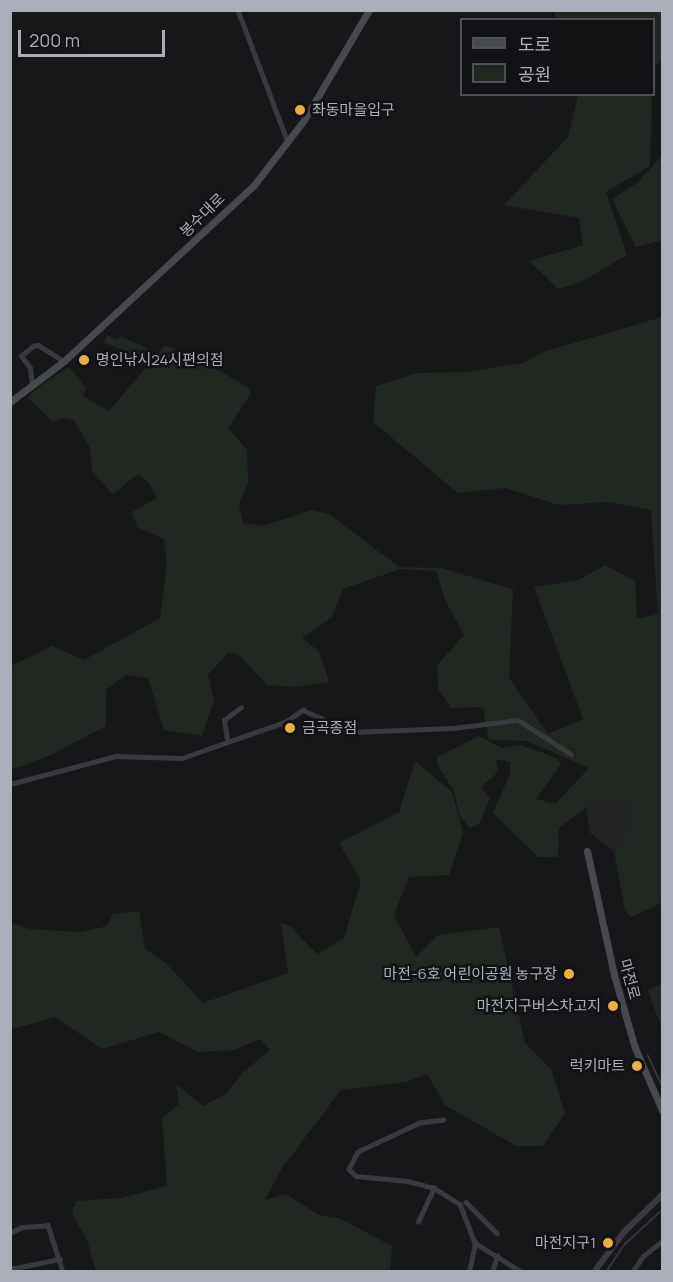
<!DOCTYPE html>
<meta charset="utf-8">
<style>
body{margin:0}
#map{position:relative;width:673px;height:1282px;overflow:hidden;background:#171719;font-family:Manrope,"Noto Sans KR",sans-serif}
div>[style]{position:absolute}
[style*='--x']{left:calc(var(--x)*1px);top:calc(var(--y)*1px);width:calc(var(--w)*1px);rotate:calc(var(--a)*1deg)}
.built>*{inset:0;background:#232326}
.green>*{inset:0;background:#1f2720}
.stream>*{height:1.5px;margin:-0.75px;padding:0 0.75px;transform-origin:0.75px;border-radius:0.75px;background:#2e373d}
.minor>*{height:4.5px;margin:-2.25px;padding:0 2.25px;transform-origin:2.25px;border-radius:2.25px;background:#383a3e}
.tertiary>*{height:6px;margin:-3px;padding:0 3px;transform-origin:3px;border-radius:3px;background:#383a3e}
.secondary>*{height:7px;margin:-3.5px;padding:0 3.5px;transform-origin:3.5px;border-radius:3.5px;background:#46494e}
.dots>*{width:16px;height:16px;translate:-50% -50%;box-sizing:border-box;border:3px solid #121214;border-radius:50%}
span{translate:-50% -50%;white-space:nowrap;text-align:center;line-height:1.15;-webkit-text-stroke:5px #121214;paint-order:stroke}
.poi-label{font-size:15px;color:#aaafb9}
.left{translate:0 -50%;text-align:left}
.right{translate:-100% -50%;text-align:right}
.street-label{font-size:15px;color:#aaafb9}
.frame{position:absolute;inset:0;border:12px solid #aaafb9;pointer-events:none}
.legend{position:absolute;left:460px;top:18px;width:195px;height:78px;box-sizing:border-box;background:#121214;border:2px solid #4f5156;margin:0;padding:8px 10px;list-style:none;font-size:18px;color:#aaafb9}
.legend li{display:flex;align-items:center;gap:12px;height:30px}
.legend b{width:30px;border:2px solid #4f5156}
.scale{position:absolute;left:18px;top:30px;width:147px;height:27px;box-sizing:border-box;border:3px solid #aaafb9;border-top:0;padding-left:8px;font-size:18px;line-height:21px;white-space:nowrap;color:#aaafb9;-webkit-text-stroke:4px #121214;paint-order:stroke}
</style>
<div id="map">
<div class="built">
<i style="clip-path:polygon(625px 804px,634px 810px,623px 845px,614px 851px,590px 833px,586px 809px,590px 805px)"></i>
</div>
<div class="green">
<i style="clip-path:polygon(553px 11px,662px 11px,662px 62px,654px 65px,654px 20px,557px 19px)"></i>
<i style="clip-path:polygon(578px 95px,652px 95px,650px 166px,606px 192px,627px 255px,581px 282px,558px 289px,529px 261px,583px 245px,579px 218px,504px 205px,568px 137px)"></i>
<i style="clip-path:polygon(662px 156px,662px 240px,636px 247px,612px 199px,637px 183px)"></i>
<i style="clip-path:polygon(662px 317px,662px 903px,631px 917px,625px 910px,614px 851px,623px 844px,634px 810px,625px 804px,590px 805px,559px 828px,558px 857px,538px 857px,493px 813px,510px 774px,510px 762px,496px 759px,498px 772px,481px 787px,490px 798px,480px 823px,470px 828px,460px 816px,453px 789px,437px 764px,437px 757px,479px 736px,502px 748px,521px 745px,557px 758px,561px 764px,536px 799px,555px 804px,589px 768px,527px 741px,489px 740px,483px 707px,451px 708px,438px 689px,437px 665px,464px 635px,445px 600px,436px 571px,400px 569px,343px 589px,332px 617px,302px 638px,319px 651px,329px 682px,294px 687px,267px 685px,238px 654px,228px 653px,208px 675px,214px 701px,202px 736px,164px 730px,148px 678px,126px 675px,106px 690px,106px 726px,51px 755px,11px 770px,11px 666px,52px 646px,84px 660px,160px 618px,167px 563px,164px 539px,137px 527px,132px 512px,157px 498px,149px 483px,138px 474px,113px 494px,92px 472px,90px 448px,74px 420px,64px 418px,53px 422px,27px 397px,48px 380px,69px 367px,86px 388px,83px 396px,109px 411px,165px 345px,201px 360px,249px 388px,251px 393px,228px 428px,247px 450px,248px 483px,239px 505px,243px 523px,263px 526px,312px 510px,329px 514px,399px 567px,441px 568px,513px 589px,509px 678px,548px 734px,583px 719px,534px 587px,579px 580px,605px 565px,635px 581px,637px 619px,658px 614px,651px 510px,608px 502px,559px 505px,505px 488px,458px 493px,373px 422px,376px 386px,417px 373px,466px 372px,523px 363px,543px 352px)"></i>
<i style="clip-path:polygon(107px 335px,118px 340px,120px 336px,151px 350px,147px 359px,104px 343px)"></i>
<i style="clip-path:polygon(415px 761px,452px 792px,463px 833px,449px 875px,409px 877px,394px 915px,416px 957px,438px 935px,499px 927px,525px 1043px,551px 1069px,565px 1113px,543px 1146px,516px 1146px,445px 1105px,427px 1074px,406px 1082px,341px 1090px,282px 1168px,265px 1200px,286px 1194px,319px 1215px,339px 1218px,392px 1246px,390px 1271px,96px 1271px,87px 1240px,72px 1214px,76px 1201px,121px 1198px,167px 1186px,162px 1118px,179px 1104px,176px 1084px,203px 1106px,226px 1094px,242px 1073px,270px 1050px,260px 1039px,234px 1050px,198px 1052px,159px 1032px,102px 1049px,55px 1017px,16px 1028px,11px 1026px,11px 923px,30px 929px,81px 932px,107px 926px,113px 914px,139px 911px,145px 949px,167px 964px,203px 1003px,288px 973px,281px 923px,290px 926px,317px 954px,344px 938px,361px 881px,339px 843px,399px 812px)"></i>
<i style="clip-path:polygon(662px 983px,662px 1029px,648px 991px)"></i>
</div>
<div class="stream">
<i style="--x:648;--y:1055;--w:33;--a:65"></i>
<i style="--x:606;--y:1272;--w:34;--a:-56"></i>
<i style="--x:625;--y:1244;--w:50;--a:-42.6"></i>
</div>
<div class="minor">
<i style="--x:238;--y:10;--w:141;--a:69.3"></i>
<i style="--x:32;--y:385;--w:17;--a:-97"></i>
<i style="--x:30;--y:368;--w:15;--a:-127"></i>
<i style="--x:21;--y:356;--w:16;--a:-40"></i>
<i style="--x:33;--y:346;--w:5;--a:-11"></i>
<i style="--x:38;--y:345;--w:31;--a:32"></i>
<i style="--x:227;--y:739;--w:19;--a:-99"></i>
<i style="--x:224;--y:720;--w:21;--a:-37"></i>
<i style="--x:10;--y:784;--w:110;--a:-14.8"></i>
<i style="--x:116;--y:756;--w:66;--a:1.7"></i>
<i style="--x:182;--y:758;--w:109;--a:-19.3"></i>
<i style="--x:285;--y:722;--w:22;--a:-34"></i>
<i style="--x:303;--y:710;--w:53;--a:24.6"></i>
<i style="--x:351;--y:732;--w:102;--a:-2.2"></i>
<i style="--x:453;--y:728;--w:65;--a:-7"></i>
<i style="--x:518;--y:720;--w:63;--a:32.7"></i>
<i style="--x:444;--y:1120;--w:24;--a:173"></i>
<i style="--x:420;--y:1123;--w:68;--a:154.9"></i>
<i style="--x:358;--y:1152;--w:19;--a:118"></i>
<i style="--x:349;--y:1169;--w:10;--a:45"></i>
<i style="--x:356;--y:1176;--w:52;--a:5.5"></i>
<i style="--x:408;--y:1181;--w:27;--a:15"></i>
<i style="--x:434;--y:1188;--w:31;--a:32"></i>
<i style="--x:460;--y:1204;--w:42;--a:69"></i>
<i style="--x:466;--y:1202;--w:44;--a:45"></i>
<i style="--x:418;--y:1222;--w:38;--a:-65"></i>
<i style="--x:10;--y:1233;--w:13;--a:-27"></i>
<i style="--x:22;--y:1227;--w:26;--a:-4"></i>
<i style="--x:48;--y:1225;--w:49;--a:72.3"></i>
<i style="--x:10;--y:1269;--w:51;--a:-11.3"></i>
<i style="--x:469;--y:1272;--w:30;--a:-78"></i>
<i style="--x:475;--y:1243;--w:55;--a:31.7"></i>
<i style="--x:492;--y:1272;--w:17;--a:-73"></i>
<i style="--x:632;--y:1272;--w:19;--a:-55"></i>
<i style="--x:643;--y:1256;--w:24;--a:-38"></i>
</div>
<div class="tertiary">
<i style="--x:594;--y:1272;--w:50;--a:-53.1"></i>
<i style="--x:624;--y:1232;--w:53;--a:-44.2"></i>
</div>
<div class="secondary">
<i style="--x:10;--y:402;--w:68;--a:-37.2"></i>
<i style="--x:64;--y:361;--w:259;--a:-42.8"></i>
<i style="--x:254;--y:185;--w:82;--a:-52.4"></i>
<i style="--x:304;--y:120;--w:128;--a:-59.4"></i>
<i style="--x:587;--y:851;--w:127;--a:77.7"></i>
<i style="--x:614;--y:975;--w:76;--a:74"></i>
<i style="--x:635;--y:1048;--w:68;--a:66.5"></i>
</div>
<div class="dots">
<i style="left:300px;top:110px;background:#eeaf3b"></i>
<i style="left:84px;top:360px;background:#eeaf3b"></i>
<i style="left:290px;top:728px;background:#eeaf3b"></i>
<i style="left:569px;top:974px;background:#eeaf3b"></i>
<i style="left:613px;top:1006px;background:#eeaf3b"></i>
<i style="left:637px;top:1066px;background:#eeaf3b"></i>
<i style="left:608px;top:1243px;background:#eeaf3b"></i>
</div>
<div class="poi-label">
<span class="left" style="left:312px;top:110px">좌동마을입구</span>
<span class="left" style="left:96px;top:360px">명인낚시24시편의점</span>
<span class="left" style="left:302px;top:728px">금곡종점</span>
<span class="right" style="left:557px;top:974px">마전-6호 어린이공원 농구장</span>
<span class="right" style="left:601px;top:1006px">마전지구버스차고지</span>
<span class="right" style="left:625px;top:1066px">럭키마트</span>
<span class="right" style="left:596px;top:1243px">마전지구1</span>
</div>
<div class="street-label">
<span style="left:202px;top:215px;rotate:-44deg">봉수대로</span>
<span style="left:630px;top:979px;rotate:75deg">마전로</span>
</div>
<div class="frame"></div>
<ul class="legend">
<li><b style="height:8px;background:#46494e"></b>도로</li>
<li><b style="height:16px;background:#1f2720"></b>공원</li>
</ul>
<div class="scale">200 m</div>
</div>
